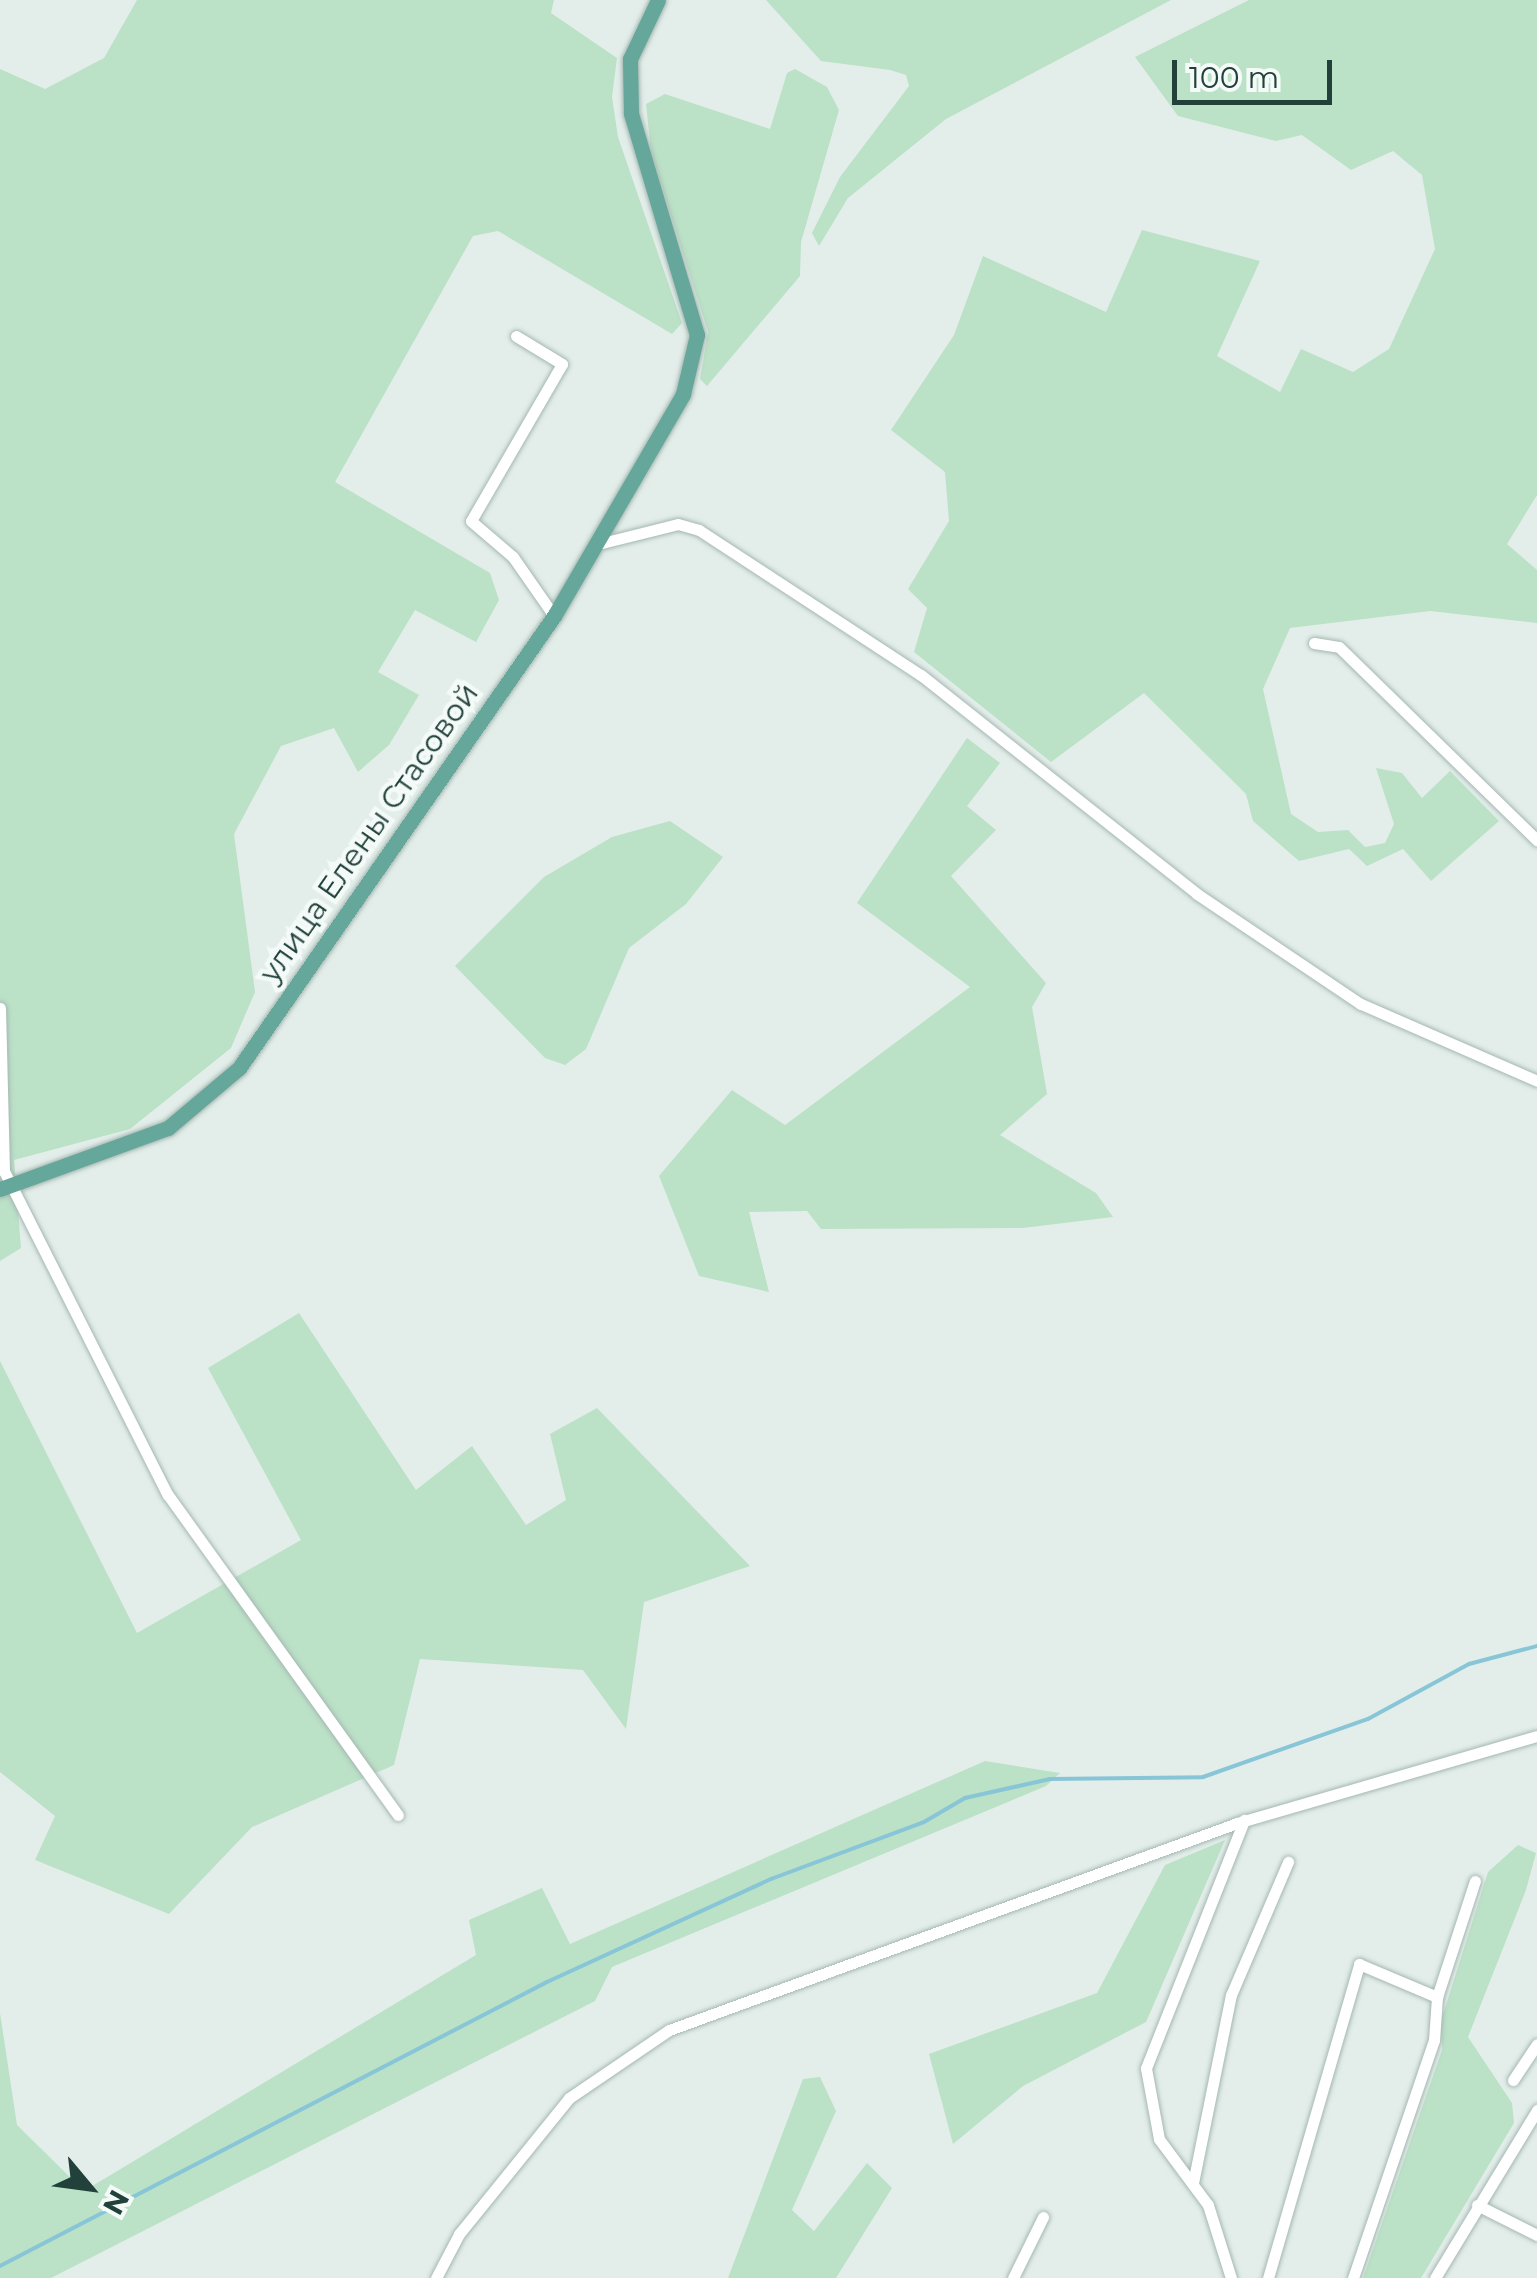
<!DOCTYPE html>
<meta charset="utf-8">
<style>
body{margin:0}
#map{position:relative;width:1537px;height:2278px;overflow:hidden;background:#e3eeea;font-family:Montserrat,sans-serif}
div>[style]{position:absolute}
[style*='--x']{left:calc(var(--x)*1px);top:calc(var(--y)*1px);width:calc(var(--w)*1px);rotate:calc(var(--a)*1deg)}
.green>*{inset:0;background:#bbe1c7}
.stream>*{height:4px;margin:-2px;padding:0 2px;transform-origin:2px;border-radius:2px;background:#88c6d7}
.roads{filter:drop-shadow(0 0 2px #a5b7b2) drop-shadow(0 0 2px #a5b7b2)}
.minor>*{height:11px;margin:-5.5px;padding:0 5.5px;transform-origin:5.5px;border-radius:5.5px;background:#fff}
.major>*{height:15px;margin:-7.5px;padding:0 7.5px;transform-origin:7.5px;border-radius:7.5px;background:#65a79a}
span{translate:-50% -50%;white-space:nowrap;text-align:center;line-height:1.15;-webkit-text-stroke:9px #f4faf7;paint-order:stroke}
.street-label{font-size:30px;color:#21413a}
.north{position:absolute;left:40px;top:2138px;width:100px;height:100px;-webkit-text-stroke:8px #f4faf7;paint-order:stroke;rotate:119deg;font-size:28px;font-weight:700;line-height:40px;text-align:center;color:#21413a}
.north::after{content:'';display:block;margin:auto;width:35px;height:45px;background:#21413a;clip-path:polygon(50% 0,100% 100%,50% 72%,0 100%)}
.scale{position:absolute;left:1172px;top:60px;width:160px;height:45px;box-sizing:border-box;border:5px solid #21413a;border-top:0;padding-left:12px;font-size:30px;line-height:35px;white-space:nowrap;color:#21413a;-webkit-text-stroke:8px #f4faf7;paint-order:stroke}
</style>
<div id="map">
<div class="green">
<i style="clip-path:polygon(137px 0,554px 0,551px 13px,617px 58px,612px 97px,618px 137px,682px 323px,672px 334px,498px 231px,473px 236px,335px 482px,490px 573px,499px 600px,476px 642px,415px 610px,378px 672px,419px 695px,389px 745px,358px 772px,334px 728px,281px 746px,234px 834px,255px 992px,231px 1048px,130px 1129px,14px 1160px,21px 1248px,0 1261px,0 69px,45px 89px,104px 58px)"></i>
<i style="clip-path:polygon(766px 0,1171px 0,946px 119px,848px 198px,819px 246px,812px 233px,840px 177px,909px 86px,906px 75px,890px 70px,821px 61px)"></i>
<i style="clip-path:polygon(1249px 0,1537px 0,1537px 495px,1507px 544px,1537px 570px,1537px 623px,1430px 611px,1290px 628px,1263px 689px,1291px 814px,1318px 832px,1348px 830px,1365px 847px,1385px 843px,1394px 824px,1376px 768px,1402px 773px,1422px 798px,1450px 771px,1499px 821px,1431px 881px,1403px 849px,1367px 866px,1349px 849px,1299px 861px,1253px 821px,1246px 794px,1144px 693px,1051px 762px,914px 652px,927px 608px,908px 589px,949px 521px,945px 472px,891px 430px,954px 335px,983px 256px,1106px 312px,1142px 230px,1260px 261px,1217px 356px,1280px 392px,1301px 349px,1353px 372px,1389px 349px,1435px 249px,1422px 175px,1393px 151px,1351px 170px,1302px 135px,1276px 141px,1178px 116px,1135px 57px)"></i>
<i style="clip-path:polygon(795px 69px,827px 87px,839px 110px,801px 242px,800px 276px,707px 386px,700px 379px,708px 332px,651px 152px,646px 104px,665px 94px,770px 129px,787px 73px)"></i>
<i style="clip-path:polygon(967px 738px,1000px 763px,967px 806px,996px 830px,951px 876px,1046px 983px,1032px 1007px,1047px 1094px,1000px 1135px,1096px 1193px,1113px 1217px,1023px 1228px,821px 1229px,807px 1211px,749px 1212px,769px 1292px,699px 1276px,659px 1176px,732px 1090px,785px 1125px,970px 987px,857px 903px)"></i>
<i style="clip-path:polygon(670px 821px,723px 857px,686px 904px,629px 948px,586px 1049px,565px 1065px,545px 1058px,455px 966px,544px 877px,612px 837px)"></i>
<i style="clip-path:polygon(299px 1313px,416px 1490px,472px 1446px,526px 1525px,566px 1500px,550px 1434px,597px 1408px,750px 1566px,644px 1602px,626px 1729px,583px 1670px,420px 1659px,394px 1765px,252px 1827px,169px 1914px,35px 1860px,55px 1816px,0 1772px,0 1361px,137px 1633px,301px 1540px,208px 1368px)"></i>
<i style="clip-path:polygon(985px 1761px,1060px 1773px,1046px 1786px,612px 1967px,595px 2001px,51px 2278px,0 2278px,0 2013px,17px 2125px,84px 2191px,476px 1955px,469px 1920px,542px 1888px,570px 1944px)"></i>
<i style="clip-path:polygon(1225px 1840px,1146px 2022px,1023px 2086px,953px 2144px,929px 2054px,1097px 1993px,1165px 1865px)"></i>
<i style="clip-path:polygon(1518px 1845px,1536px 1853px,1526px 1890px,1468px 2037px,1512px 2103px,1514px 2123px,1421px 2278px,1363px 2278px,1442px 2050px,1441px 2021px,1488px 1872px)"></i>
<i style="clip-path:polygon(820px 2077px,836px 2111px,792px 2210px,814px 2231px,867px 2163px,892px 2188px,836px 2278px,728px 2278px,803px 2079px)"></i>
</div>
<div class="stream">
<i style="--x:0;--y:2266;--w:616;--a:-27.44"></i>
<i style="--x:547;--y:1982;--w:247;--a:-24.7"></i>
<i style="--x:771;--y:1879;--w:163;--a:-20.4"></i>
<i style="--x:924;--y:1822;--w:48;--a:-30.3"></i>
<i style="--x:965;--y:1798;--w:87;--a:-12.6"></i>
<i style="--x:1050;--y:1779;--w:153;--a:-0.7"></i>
<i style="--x:1203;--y:1777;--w:175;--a:-19.4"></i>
<i style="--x:1368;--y:1719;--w:115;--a:-28.6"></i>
<i style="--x:1469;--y:1664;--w:70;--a:-14.8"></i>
</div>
<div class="roads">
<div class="minor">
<i style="--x:516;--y:336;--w:54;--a:31.3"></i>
<i style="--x:562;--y:364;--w:181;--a:120.1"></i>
<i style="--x:471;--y:521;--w:55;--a:40.6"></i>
<i style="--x:513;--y:557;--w:72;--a:55.2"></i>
<i style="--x:598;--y:544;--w:82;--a:-14"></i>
<i style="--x:678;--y:524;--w:22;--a:16"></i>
<i style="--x:699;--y:530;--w:265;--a:33.2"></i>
<i style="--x:921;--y:675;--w:352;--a:38.4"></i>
<i style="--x:1197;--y:894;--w:197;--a:33.9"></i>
<i style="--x:1361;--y:1004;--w:192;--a:23.6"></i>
<i style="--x:1314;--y:643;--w:25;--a:9"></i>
<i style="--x:1339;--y:647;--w:277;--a:44.3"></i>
<i style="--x:0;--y:1008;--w:163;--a:88.6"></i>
<i style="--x:4;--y:1171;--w:363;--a:63.2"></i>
<i style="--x:168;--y:1495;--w:394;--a:54.3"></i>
<i style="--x:1513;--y:2080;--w:43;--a:-56.3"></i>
<i style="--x:1193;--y:2183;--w:192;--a:-78.6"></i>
<i style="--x:1231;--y:1995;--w:145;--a:-66.8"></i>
<i style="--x:1477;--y:2205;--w:67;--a:26.6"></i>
<i style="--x:436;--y:2278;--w:50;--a:-62.4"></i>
<i style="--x:459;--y:2234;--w:175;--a:-51"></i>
<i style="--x:569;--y:2098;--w:121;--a:-34.2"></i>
<i style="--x:669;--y:2030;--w:605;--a:-20.02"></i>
<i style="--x:1237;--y:1823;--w:312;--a:-16.2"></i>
<i style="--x:1013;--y:2278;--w:68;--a:-63.8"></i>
<i style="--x:1231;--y:2278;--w:77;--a:-107.5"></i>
<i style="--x:1208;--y:2205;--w:82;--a:-126.6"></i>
<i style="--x:1159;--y:2139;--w:72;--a:-100.4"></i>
<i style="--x:1146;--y:2068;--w:267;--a:-68.4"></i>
<i style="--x:1268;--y:2278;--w:327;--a:-73.8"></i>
<i style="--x:1359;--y:1964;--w:85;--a:22.9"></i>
<i style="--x:1353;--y:2278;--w:251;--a:-71.2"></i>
<i style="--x:1434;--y:2040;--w:43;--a:-86"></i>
<i style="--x:1437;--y:1997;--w:122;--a:-71.9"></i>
<i style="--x:1435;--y:2278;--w:197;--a:-58.7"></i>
</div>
<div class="major">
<i style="--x:0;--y:1189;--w:179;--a:-20"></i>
<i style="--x:168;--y:1128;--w:93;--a:-40.2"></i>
<i style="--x:239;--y:1068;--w:551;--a:-55.13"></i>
<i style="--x:554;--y:616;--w:257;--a:-59.8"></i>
<i style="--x:683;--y:394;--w:61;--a:-76.7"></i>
<i style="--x:697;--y:335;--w:232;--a:-106.6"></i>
<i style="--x:631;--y:113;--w:54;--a:-91.1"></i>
<i style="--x:630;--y:59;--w:65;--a:-64.6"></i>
</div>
</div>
<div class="street-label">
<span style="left:369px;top:833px;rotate:-55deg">улица Елены Стасовой</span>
</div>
<div class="north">N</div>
<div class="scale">100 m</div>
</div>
